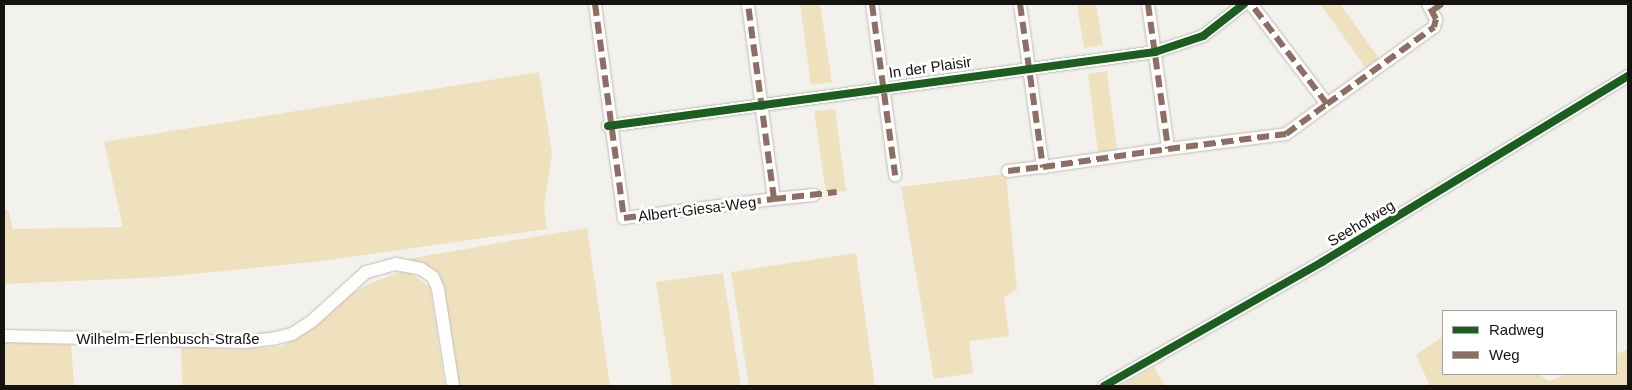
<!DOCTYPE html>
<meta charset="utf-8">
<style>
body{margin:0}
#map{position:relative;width:1632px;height:390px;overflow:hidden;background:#f2f1ec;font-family:Arial,sans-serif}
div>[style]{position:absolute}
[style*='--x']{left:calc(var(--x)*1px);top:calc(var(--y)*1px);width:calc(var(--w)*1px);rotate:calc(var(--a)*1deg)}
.green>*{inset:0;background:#efe1be}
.roads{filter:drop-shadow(0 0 1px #bebdb9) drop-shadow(0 0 1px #bebdb9)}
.street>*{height:12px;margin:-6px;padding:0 6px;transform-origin:6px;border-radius:6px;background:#fdfdfc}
.quiet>*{height:6px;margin-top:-3px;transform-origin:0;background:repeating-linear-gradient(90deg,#8d6e63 0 12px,transparent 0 18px)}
.cycleway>*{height:8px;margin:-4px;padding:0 4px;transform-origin:4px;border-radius:4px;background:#1b5e20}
span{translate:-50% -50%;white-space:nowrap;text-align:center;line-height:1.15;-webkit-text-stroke:5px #fff;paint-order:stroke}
.street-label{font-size:15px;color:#141310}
.frame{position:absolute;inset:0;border:5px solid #141310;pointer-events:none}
.legend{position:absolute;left:1442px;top:310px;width:175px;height:65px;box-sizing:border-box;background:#fff;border:1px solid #a1a19f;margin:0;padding:6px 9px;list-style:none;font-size:15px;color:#141310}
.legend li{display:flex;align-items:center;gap:10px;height:25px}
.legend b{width:25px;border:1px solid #a1a19f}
</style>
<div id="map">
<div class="green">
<i style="clip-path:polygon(800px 4px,820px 4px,832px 82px,811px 85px)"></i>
<i style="clip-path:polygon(1077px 4px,1096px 4px,1103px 45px,1084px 48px)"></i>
<i style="clip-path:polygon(1320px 4px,1340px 4px,1381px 61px,1368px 71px)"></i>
<i style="clip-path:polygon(1107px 71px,1118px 158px,1099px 161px,1088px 74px)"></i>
<i style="clip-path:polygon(539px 72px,552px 153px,544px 206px,547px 229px,322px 261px,163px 277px,4px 284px,4px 210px,8px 210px,13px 229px,123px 227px,104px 142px)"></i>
<i style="clip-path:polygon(835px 109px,846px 191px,826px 193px,814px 111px)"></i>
<i style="clip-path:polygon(1006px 174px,1017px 290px,1004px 297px,1009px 336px,969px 341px,973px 373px,934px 379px,901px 187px)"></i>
<i style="clip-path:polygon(587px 228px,610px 386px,459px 386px,440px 276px,426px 266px,407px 259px)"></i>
<i style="clip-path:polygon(856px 253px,875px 386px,749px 386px,731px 272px)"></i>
<i style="clip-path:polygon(406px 270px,430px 287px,445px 386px,182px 386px,181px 344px,231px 350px,282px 346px,306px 333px,344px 298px,368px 284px)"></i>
<i style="clip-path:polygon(723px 273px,741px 386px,672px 386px,656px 282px)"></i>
<i style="clip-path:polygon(1443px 336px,1443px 374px,1538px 374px,1549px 381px,1567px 374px,1616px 374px,1616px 354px,1628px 349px,1628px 386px,1425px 386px,1429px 384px,1416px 355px)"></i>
<i style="clip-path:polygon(4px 342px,71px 345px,74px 386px,4px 386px)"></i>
<i style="clip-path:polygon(1154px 367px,1165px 386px,1120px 386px)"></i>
</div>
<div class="roads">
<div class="street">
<i style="--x:595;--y:4;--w:216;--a:82.3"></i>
<i style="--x:624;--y:218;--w:151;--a:-7.2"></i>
<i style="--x:774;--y:199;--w:197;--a:-97.6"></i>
<i style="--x:872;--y:4;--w:173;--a:82.3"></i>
<i style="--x:1020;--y:4;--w:165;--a:82"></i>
<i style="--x:1043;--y:167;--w:126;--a:-8.2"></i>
<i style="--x:1148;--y:4;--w:146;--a:82.1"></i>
<i style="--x:1168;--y:149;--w:119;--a:-7.2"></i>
<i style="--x:1286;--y:134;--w:51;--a:-36.2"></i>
<i style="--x:1327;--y:104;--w:126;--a:-127.2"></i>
<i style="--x:1327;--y:104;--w:132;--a:-35.7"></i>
<i style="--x:1434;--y:27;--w:8;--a:-76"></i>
<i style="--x:1436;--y:19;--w:17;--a:-118"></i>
<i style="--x:608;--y:126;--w:552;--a:-7.7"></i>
<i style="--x:1155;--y:52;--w:51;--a:-18.4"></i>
<i style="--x:1203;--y:36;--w:52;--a:-38"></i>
<i style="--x:1008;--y:171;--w:35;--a:-7"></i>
<i style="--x:774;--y:199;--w:40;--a:-5.7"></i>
<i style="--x:4;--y:336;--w:241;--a:1.4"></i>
<i style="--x:245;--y:342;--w:31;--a:-7"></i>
<i style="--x:276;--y:338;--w:16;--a:-14"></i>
<i style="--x:292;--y:334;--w:24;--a:-33"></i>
<i style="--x:312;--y:321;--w:73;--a:-42.2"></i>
<i style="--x:366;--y:272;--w:31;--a:-15"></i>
<i style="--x:396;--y:264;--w:25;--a:11"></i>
<i style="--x:421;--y:269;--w:14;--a:34"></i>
<i style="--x:433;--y:277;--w:13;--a:67"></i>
<i style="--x:438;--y:289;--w:98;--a:81.2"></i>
<i style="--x:1104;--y:386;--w:251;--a:-29.6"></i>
<i style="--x:1322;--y:262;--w:358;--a:-31.3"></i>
</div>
</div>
<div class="quiet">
<i style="--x:595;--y:4;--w:216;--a:82.3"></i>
<i style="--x:624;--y:218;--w:151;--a:-7.2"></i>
<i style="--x:774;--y:199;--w:197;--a:-97.6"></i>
<i style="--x:872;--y:4;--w:173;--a:82.3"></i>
<i style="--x:1020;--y:4;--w:165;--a:82"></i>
<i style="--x:1043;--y:167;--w:126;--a:-8.2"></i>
<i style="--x:1148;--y:4;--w:146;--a:82.1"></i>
<i style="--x:1168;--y:149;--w:119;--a:-7.2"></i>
<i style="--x:1286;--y:134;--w:51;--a:-36.2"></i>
<i style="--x:1327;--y:104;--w:126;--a:-127.2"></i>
<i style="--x:1433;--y:10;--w:11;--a:-34"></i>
<i style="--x:1327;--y:104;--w:132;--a:-35.7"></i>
<i style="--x:1434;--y:27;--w:8;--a:-76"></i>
<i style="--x:1436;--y:19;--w:17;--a:-118"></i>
<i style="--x:1008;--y:171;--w:35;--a:-7"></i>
<i style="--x:774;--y:199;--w:63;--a:-6.3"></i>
</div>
<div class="cycleway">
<i style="--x:608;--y:126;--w:552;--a:-7.7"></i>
<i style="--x:1155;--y:52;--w:51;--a:-18.4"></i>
<i style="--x:1203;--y:36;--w:52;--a:-38"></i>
<i style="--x:1104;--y:386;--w:251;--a:-29.6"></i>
<i style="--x:1322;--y:262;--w:358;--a:-31.3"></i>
</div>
<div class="street-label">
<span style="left:930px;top:67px;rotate:-8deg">In der Plaisir</span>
<span style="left:697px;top:209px;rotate:-7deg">Albert-Giesa-Weg</span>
<span style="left:1361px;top:223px;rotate:-31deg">Seehofweg</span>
<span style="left:168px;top:339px">Wilhelm-Erlenbusch-Straße</span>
</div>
<div class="frame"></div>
<ul class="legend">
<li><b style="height:6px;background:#1b5e20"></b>Radweg</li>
<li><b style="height:6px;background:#8d6e63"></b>Weg</li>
</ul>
</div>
